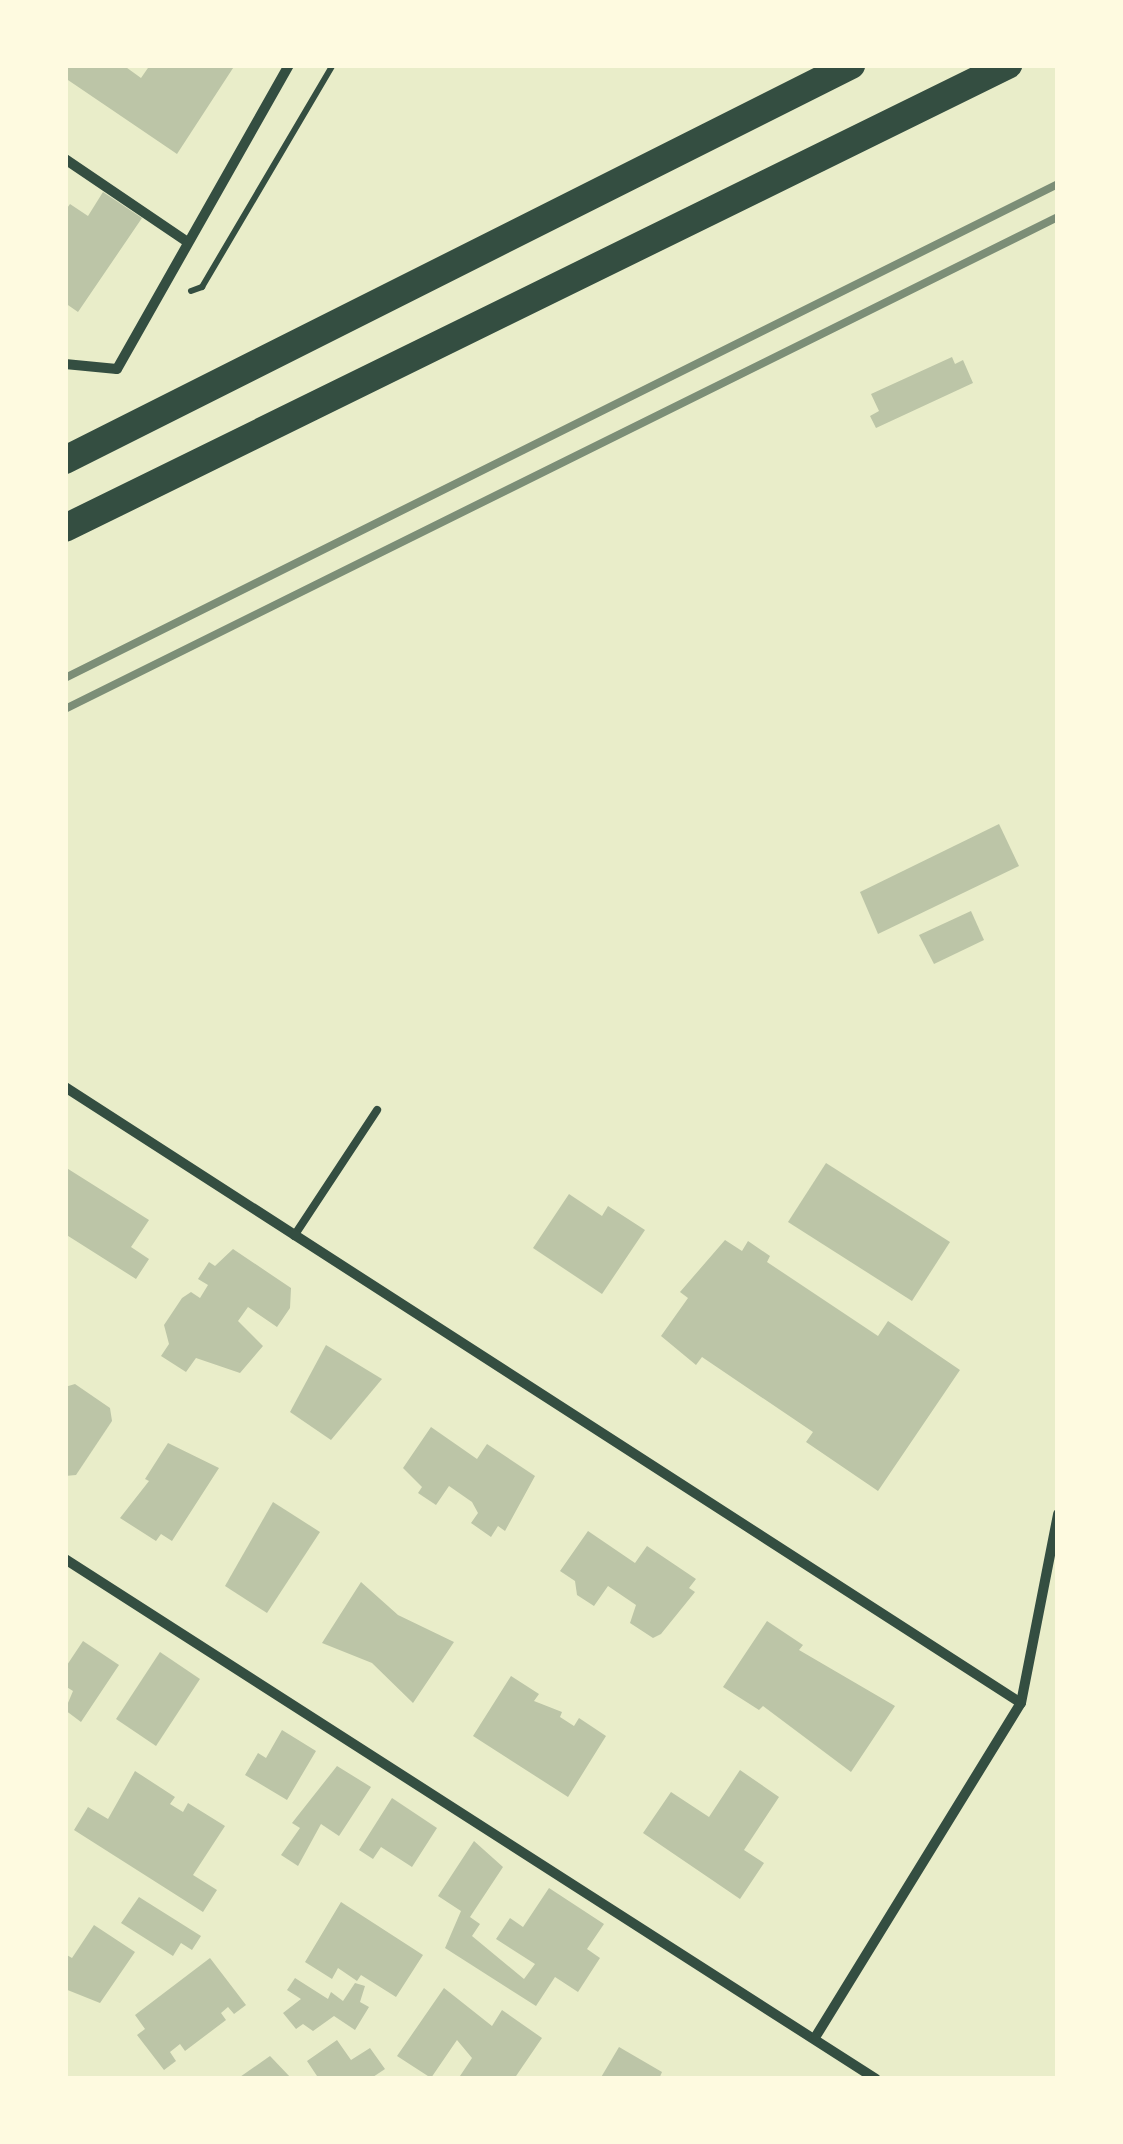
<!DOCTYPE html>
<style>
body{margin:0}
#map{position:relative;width:1123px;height:2144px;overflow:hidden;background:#e9edc9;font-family:Cabin,sans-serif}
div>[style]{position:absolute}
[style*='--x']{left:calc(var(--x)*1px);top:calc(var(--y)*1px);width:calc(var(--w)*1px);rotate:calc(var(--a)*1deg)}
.building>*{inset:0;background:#bcc5a7}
.path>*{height:6px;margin:-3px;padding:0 3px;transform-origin:3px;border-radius:3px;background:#344e41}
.service>*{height:8px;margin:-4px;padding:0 4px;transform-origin:4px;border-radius:4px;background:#344e41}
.minor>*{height:10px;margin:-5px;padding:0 5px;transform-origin:5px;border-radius:5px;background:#344e41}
.trunk>*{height:28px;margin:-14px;padding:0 14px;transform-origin:14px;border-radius:14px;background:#344e41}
.rail>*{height:8px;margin:-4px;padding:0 4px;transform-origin:4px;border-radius:4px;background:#7c8e77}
span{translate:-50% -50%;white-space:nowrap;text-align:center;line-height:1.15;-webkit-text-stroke:9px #fefae0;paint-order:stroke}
.frame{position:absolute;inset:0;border:68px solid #fefae0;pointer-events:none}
</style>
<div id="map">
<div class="building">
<i style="clip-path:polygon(68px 65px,123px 65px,141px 78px,150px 65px,235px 65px,177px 154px,65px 78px)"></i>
<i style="clip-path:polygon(103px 192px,142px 218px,78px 312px,65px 303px,65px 211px,70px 204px,88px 216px)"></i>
<i style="clip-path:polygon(952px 357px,955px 364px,963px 360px,973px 383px,876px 428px,870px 416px,879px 411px,871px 394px)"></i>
<i style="clip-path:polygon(999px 824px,1019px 866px,878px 934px,860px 892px)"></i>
<i style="clip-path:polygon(971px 911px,984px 940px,934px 964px,919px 935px)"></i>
<i style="clip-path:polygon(826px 1163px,950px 1242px,912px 1301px,788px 1222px)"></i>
<i style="clip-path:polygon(65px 1167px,149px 1220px,131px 1247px,149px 1259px,136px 1279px,65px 1234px)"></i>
<i style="clip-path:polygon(569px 1194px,602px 1216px,608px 1206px,645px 1230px,602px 1294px,533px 1248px)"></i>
<i style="clip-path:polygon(725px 1240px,742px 1251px,748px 1241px,770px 1256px,767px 1262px,878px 1336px,888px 1321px,960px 1370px,878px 1491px,806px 1442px,813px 1432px,702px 1357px,696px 1365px,661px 1336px,688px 1298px,680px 1292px)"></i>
<i style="clip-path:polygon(233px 1249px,291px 1288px,290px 1308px,277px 1327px,248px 1307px,238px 1321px,263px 1346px,240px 1373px,196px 1358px,186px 1372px,161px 1356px,169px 1344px,164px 1325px,182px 1298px,191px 1292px,200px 1298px,208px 1285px,198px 1279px,209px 1262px,215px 1266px)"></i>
<i style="clip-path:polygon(326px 1345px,382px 1379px,331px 1440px,290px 1412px)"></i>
<i style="clip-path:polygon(75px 1384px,110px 1408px,112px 1421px,76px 1475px,65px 1476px,65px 1387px)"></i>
<i style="clip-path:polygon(431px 1427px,477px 1459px,487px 1444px,535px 1476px,505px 1531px,498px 1526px,491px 1537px,471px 1523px,478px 1513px,472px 1502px,449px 1486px,436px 1505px,418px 1493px,422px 1487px,403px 1468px)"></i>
<i style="clip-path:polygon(168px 1443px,219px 1468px,172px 1541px,161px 1534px,156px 1541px,120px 1518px,149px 1481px,145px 1479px)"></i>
<i style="clip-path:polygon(273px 1502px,320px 1532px,267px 1613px,225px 1586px)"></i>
<i style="clip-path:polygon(588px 1531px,635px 1563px,647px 1546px,696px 1579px,689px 1588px,695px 1592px,661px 1634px,653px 1638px,630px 1623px,636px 1605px,608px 1586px,594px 1606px,577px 1595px,575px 1581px,560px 1571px)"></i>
<i style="clip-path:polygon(361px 1582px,398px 1615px,454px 1642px,413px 1703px,372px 1663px,322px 1643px)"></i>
<i style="clip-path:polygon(767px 1621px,803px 1645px,799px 1650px,895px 1706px,851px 1772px,763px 1706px,759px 1710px,723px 1687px)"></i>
<i style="clip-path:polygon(83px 1641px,119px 1665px,81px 1722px,65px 1710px,73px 1691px,65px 1686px,65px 1668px)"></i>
<i style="clip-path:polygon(160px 1652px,200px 1679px,156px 1746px,116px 1719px)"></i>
<i style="clip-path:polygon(511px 1676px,539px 1694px,534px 1701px,562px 1712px,560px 1717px,574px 1726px,579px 1718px,606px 1736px,568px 1797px,473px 1736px)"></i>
<i style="clip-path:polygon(282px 1730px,316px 1751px,287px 1800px,245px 1775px,258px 1753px,266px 1758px)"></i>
<i style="clip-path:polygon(337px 1766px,371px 1787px,339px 1836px,321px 1824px,298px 1866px,281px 1855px,300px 1828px,292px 1823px)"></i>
<i style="clip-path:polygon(740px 1770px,779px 1797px,744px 1850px,764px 1863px,740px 1899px,643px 1833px,671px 1792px,709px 1817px)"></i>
<i style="clip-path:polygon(135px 1771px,175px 1797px,170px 1804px,183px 1812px,188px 1803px,225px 1826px,193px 1875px,217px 1890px,203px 1912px,74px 1830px,88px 1807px,108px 1819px)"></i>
<i style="clip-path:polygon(392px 1798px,437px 1828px,412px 1867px,381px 1847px,373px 1859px,359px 1850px)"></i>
<i style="clip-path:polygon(474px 1841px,503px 1867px,470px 1917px,480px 1924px,472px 1936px,524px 1979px,535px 1964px,496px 1939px,510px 1918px,523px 1927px,549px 1888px,604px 1924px,587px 1949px,600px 1958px,578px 1992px,555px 1977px,536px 2006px,445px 1948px,461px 1911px,438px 1896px)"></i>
<i style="clip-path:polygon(139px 1897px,201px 1936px,192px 1950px,181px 1943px,173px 1956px,121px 1923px)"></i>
<i style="clip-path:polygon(341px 1902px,423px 1955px,396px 1997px,361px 1975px,357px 1981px,338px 1968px,332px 1979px,305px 1962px)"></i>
<i style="clip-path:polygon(94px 1925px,135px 1952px,100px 2003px,65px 1989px,65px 1954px,72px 1958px)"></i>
<i style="clip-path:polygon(210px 1958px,246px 2005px,234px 2014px,228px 2007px,221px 2013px,226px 2020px,185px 2051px,180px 2044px,170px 2052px,176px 2061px,164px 2070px,137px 2035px,145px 2029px,135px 2015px)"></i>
<i style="clip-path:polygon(295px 1978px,328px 1999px,331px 1992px,343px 2001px,355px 1983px,365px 1986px,360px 2002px,369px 2007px,355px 2030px,334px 2016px,313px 2031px,303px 2024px,296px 2029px,283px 2013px,301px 1999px,287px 1990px)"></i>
<i style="clip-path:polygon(444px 1988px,492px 2026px,502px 2010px,542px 2038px,514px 2079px,458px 2079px,472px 2058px,457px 2040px,431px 2078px,397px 2056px)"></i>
<i style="clip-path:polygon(337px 2040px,351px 2060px,370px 2048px,385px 2069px,370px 2079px,319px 2079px,307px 2061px)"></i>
<i style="clip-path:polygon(619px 2047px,662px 2072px,659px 2079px,600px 2079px)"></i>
<i style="clip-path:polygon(270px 2056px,292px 2079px,237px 2079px)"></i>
</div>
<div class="path">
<i style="--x:191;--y:291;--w:12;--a:-20"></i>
<i style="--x:202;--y:287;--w:258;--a:-59.5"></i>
</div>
<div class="service">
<i style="--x:294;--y:1236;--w:151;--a:-56.6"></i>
</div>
<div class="minor">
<i style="--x:65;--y:159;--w:146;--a:34.1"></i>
<i style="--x:65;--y:364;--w:52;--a:5.5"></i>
<i style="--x:117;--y:369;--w:349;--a:-60.5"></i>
<i style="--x:65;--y:1087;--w:1137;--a:32.8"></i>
<i style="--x:65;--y:1559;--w:963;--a:32.67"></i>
<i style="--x:816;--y:2036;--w:391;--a:-58.4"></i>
<i style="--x:1021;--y:1703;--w:193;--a:-78.9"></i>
</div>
<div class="trunk">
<i style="--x:65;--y:460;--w:880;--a:-26.68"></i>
<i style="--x:65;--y:528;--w:1051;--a:-26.15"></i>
</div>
<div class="rail">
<i style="--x:65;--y:678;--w:1109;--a:-26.45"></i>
<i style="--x:65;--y:709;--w:1108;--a:-26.36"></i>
</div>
<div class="frame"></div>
</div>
